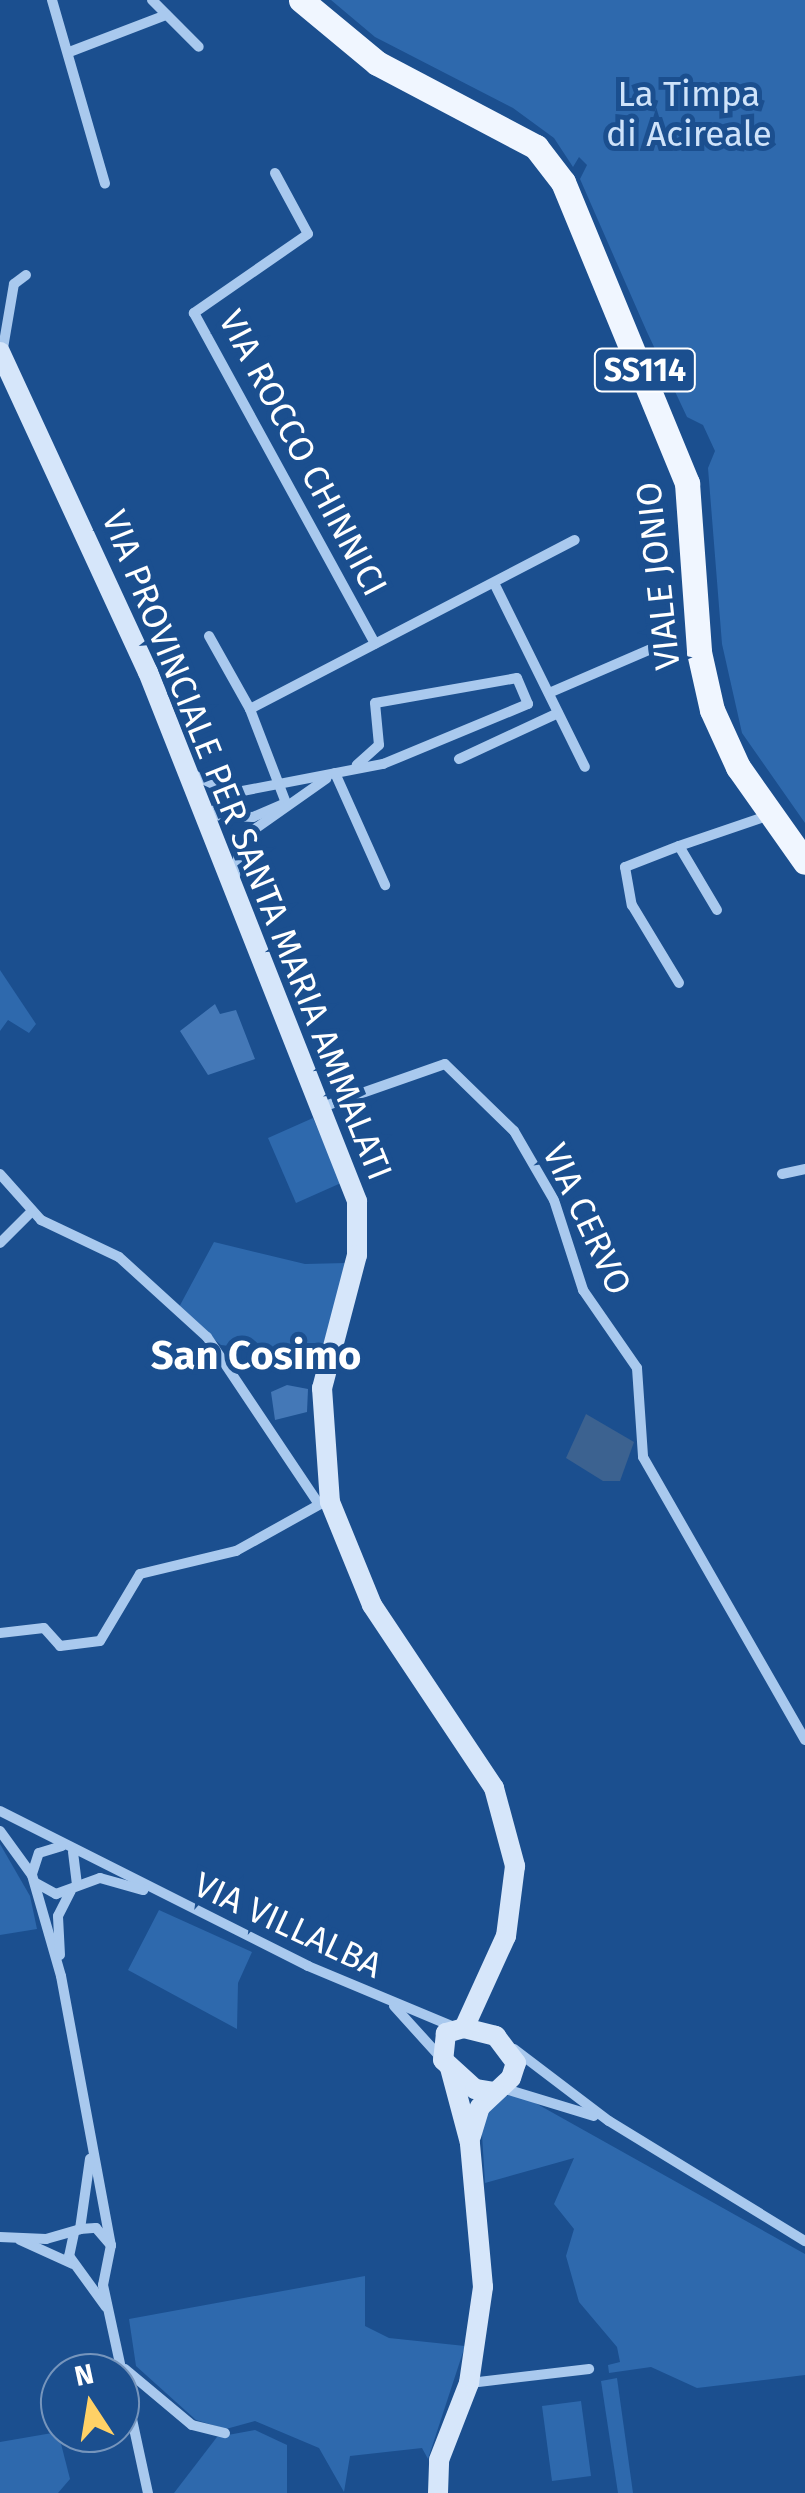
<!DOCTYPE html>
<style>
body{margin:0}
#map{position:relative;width:805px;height:2493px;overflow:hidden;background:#1b4f8f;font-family:"Fira Sans",sans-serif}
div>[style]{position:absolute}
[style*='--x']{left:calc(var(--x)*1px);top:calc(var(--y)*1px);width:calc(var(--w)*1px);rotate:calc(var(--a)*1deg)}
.green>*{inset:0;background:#2e69ad}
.water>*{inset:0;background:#3c6290}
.building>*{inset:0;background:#4478b7}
.street>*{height:10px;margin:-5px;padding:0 5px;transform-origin:5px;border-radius:5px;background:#a9c9ee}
.secondary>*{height:20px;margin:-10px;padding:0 10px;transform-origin:10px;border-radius:10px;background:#d6e6fa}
.primary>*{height:25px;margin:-12.5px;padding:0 12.5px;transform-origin:12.5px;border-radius:12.5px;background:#f0f6ff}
span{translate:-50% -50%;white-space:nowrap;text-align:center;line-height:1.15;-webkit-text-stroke:10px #1b4f8f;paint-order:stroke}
.shield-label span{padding:2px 8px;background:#1b4f8f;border:2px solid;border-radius:8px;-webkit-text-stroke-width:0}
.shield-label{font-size:32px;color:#fff;font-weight:700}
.park-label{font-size:35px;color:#cfe3fa}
.street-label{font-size:35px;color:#fff}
.quarter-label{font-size:40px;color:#fff;font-weight:700}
.north{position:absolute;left:40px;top:2353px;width:100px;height:100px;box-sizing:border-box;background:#1b4f8f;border:2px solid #7695bc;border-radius:50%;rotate:348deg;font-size:28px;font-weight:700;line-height:40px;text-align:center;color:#fff}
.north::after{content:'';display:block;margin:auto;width:35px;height:45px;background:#ffd166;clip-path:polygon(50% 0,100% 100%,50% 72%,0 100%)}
</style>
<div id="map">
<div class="green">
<i style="clip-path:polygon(331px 0,805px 0,805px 823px,742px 733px,722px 644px,708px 468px,715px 451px,703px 425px,687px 417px,647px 332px,580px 179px,587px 165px,579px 157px,573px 167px,554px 138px,513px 108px,375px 37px)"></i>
<i style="clip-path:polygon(0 970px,36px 1024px,29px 1033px,8px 1020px,0 1031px)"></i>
<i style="clip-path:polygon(313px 1118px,341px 1183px,296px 1203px,268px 1138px)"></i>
<i style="clip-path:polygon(214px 1242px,305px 1264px,346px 1263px,320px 1357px,221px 1345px,178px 1309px)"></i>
<i style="clip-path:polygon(0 1844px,30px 1896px,37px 1929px,0 1935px)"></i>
<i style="clip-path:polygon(159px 1910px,252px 1952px,238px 1983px,237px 2029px,128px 1970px)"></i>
<i style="clip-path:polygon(521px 2095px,805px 2254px,805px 2375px,697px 2388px,651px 2367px,609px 2373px,608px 2365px,620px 2362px,617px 2347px,579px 2302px,566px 2256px,574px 2229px,554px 2204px,574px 2158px,485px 2183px,481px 2118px,502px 2096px)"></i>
<i style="clip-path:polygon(365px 2276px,365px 2326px,389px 2338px,465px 2346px,428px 2459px,422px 2448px,350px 2456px,344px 2492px,319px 2448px,255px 2421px,226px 2429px,196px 2420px,136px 2366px,129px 2319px)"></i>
<i style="clip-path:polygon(617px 2378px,633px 2493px,618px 2493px,601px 2381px)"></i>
<i style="clip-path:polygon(581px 2401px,591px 2476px,552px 2481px,542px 2406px)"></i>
<i style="clip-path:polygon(255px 2430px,287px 2445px,287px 2493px,174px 2493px,217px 2437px)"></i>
<i style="clip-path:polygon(58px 2432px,70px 2479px,58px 2493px,0 2493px,0 2442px)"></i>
</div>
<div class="water">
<i style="clip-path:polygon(586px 1414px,634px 1442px,620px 1481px,603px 1481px,566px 1458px)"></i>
</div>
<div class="building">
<i style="clip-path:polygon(215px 1004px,220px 1014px,236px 1010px,255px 1059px,208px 1075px,180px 1031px)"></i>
<i style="clip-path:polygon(287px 1385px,308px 1389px,307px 1412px,275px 1420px,271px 1392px)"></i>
</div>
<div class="street">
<i style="--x:52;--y:0;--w:191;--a:73.9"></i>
<i style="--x:152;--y:0;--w:66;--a:45"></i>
<i style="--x:72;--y:51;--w:101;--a:-21"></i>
<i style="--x:275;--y:173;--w:69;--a:61.6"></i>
<i style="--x:308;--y:234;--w:139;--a:145.3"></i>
<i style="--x:194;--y:313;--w:377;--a:61.3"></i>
<i style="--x:2;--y:354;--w:71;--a:-80.3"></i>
<i style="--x:14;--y:284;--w:15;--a:-37"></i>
<i style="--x:494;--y:583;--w:205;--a:63.7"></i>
<i style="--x:209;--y:636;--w:84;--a:60.7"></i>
<i style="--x:549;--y:693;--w:119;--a:-23.3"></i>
<i style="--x:459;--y:759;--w:109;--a:-24.9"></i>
<i style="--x:335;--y:773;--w:123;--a:65.9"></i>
<i style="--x:194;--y:775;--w:42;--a:25.3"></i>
<i style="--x:232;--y:793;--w:154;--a:-10.9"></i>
<i style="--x:383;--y:764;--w:157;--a:-22.5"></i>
<i style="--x:528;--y:704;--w:28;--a:-113"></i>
<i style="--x:517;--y:678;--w:144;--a:170"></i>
<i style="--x:375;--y:703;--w:42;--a:84.6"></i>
<i style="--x:379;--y:745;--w:30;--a:138"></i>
<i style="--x:206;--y:815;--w:39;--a:-29"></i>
<i style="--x:208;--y:815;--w:45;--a:2.5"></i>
<i style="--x:253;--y:817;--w:36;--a:-23"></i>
<i style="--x:286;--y:803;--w:101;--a:-111"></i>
<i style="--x:250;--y:709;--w:366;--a:-27.5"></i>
<i style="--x:679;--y:846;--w:58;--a:158.7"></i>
<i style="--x:625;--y:867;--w:39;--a:80"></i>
<i style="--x:632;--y:905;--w:91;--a:58.9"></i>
<i style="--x:235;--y:876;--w:39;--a:-80"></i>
<i style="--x:242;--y:838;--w:103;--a:-35.1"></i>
<i style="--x:717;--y:910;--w:74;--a:-120.7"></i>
<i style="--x:679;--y:846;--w:96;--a:-18.8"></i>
<i style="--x:325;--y:1106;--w:127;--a:-19.3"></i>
<i style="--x:445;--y:1064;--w:96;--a:44.2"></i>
<i style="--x:514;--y:1131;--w:80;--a:59.9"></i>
<i style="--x:554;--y:1200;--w:95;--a:72.1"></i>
<i style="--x:583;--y:1290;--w:95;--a:55.3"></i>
<i style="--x:637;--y:1368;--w:89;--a:86.1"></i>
<i style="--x:643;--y:1457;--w:326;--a:60.2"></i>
<i style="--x:0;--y:1174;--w:62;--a:48.3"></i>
<i style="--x:41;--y:1220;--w:86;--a:25.4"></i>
<i style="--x:119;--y:1257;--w:119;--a:42.3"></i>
<i style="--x:207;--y:1337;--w:200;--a:56.2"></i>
<i style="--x:782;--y:1174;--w:24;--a:-12"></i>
<i style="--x:0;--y:1243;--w:45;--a:-45"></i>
<i style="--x:0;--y:1633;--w:44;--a:-6.5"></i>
<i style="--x:44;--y:1628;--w:24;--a:48"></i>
<i style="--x:60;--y:1646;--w:40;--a:-7.1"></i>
<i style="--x:100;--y:1641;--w:78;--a:-59.2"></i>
<i style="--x:140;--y:1574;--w:99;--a:-13.5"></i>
<i style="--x:236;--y:1551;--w:101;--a:-29.1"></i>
<i style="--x:0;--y:1811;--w:345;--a:26.7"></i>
<i style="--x:308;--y:1966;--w:158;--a:22.7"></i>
<i style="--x:0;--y:1831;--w:54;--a:54"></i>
<i style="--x:32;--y:1875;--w:105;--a:74"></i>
<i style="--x:61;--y:1976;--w:274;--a:79.5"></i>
<i style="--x:73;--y:1852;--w:31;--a:83"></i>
<i style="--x:32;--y:1874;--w:22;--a:-72"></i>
<i style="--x:39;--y:1853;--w:24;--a:-17"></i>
<i style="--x:36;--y:1883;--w:23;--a:29"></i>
<i style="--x:56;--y:1894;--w:47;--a:-20"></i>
<i style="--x:100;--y:1878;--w:45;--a:15.6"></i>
<i style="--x:60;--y:1955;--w:39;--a:-93"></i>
<i style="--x:58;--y:1916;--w:28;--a:-63"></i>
<i style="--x:394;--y:2006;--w:73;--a:47.8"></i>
<i style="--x:514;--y:2049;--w:119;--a:37.2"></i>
<i style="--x:609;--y:2121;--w:230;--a:31.5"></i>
<i style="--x:502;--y:2088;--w:96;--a:16.9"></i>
<i style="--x:80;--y:2229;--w:16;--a:-4"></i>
<i style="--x:96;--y:2228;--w:23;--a:49"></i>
<i style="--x:111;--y:2245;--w:41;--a:101.3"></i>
<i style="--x:103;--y:2285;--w:213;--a:77.8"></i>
<i style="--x:74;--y:2233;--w:24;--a:102"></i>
<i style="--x:69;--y:2256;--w:63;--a:54"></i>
<i style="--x:0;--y:2237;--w:46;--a:2.5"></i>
<i style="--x:46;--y:2239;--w:35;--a:-16"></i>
<i style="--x:80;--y:2229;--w:71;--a:-81.9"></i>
<i style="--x:20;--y:2240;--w:58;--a:24.4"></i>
<i style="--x:125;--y:2369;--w:87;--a:39.9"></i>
<i style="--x:192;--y:2425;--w:34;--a:14"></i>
<i style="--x:470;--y:2383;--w:120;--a:-6.7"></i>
</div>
<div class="secondary">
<i style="--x:0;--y:352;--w:353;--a:65.2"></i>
<i style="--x:148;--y:672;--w:569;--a:68.44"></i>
<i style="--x:357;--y:1201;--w:54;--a:90"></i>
<i style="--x:357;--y:1255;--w:138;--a:104.7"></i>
<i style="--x:322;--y:1388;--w:114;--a:86"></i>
<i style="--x:330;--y:1502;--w:111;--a:67.8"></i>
<i style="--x:372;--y:1605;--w:220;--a:56.3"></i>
<i style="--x:494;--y:1788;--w:81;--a:74.9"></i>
<i style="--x:515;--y:1866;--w:71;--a:97.3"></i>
<i style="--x:506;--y:1936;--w:101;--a:114.5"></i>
<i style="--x:471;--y:2136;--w:30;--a:-73"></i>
<i style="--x:480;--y:2107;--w:42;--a:-43.1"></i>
<i style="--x:511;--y:2078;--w:16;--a:-72"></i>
<i style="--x:516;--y:2063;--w:34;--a:-127"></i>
<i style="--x:496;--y:2036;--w:33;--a:-166"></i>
<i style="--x:464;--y:2028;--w:19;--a:164"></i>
<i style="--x:446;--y:2033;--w:27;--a:96"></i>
<i style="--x:443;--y:2060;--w:43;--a:42.2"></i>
<i style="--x:475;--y:2089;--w:20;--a:9"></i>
<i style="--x:438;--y:2493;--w:33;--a:-88"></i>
<i style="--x:439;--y:2460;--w:83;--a:-68.7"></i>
<i style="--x:469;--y:2383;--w:97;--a:-81.7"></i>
<i style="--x:483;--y:2287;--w:145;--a:-95.2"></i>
<i style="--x:470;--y:2143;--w:78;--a:-104.9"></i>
</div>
<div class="primary">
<i style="--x:301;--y:0;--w:99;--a:39.7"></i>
<i style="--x:377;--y:63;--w:180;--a:27.8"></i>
<i style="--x:536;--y:147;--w:44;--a:52.4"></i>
<i style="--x:563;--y:182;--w:326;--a:67.6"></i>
<i style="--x:687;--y:483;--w:169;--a:85.9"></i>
<i style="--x:699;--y:652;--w:59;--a:77.4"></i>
<i style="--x:712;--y:710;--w:63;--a:65.5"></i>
<i style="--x:738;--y:767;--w:116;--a:54.8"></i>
</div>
<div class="shield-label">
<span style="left:645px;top:370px">SS114</span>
</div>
<div class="park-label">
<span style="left:689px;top:114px">La Timpa<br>di Acireale</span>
</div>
<div class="street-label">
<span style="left:303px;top:453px;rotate:62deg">VIA ROCCO CHINNICI</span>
<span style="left:658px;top:576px;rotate:-96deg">VIALE JONIO</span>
<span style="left:247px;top:845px;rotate:68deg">VIA PROVINCIALE PER SANTA MARIA AMMALATI</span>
<span style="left:587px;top:1219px;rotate:65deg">VIA CERVO</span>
<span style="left:288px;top:1925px;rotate:25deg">VIA VILLALBA</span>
</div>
<div class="quarter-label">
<span style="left:256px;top:1356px">San Cosimo</span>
</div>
<div class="north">N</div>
</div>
